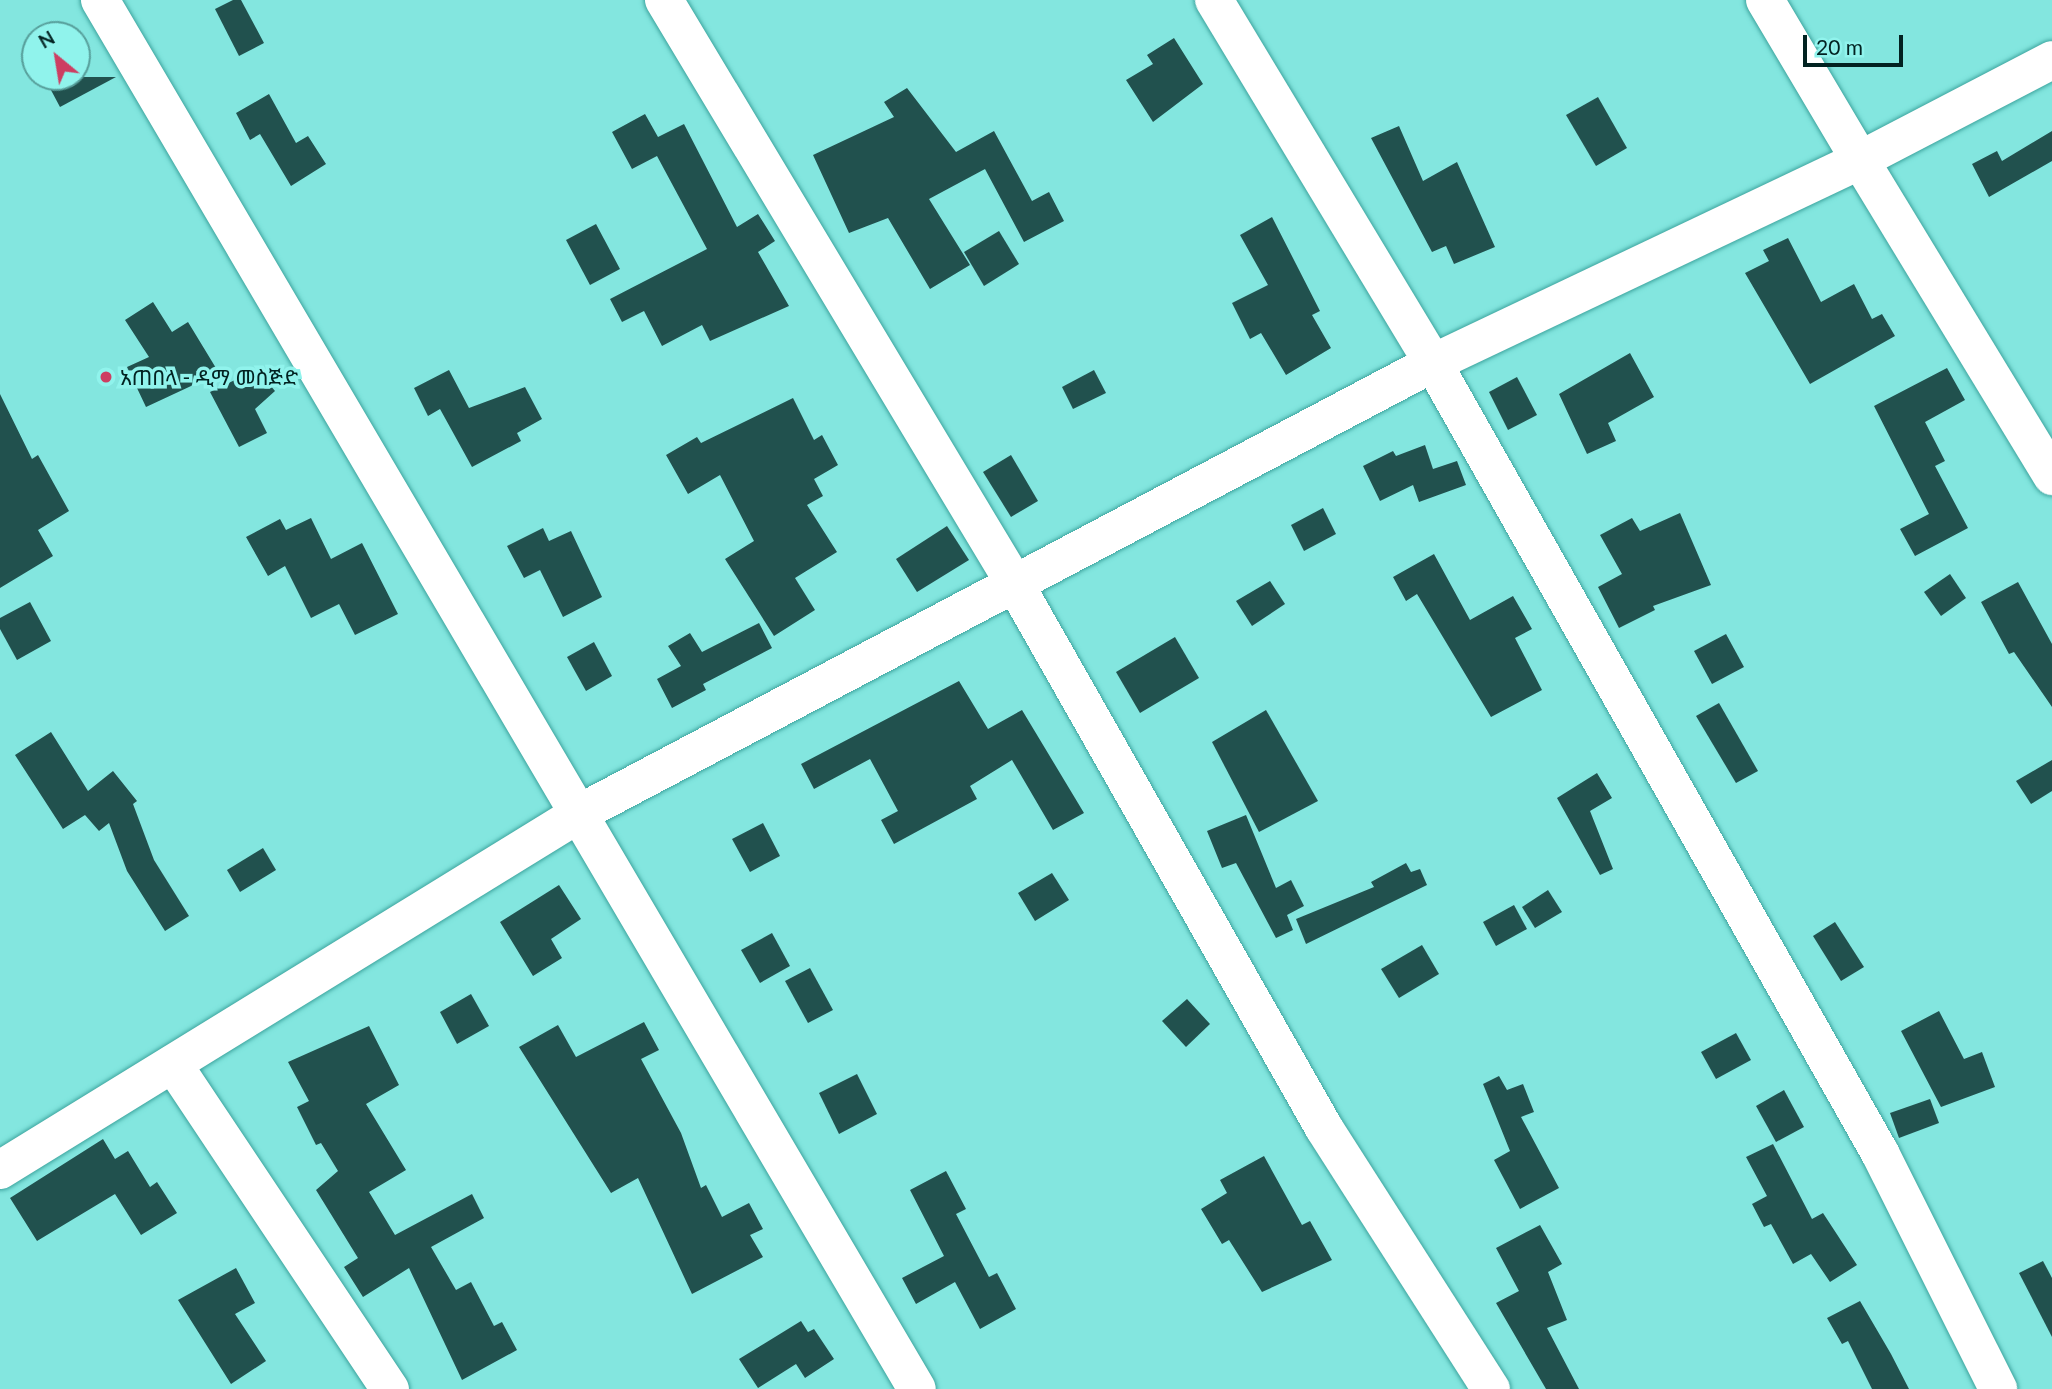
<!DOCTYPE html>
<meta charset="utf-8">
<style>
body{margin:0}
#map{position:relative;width:2052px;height:1389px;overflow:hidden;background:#83e6df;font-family:Lato,"Noto Sans Ethiopic",sans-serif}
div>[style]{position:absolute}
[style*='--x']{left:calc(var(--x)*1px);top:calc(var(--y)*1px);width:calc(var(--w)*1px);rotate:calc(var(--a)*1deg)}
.building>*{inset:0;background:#21514e}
.roads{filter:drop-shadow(0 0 2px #3da49e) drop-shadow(0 0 2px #3da49e)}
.minor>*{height:38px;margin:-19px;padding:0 19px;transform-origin:19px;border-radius:19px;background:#fff}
.dots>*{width:19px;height:19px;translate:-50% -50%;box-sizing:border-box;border:4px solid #90f3ec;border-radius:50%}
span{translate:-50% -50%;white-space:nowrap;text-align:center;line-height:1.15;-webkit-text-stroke:7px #90f3ec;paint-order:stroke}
.poi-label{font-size:21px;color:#022221}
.left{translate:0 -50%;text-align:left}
.north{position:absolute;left:21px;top:21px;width:70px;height:70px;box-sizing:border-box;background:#90f3ec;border:2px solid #579f9b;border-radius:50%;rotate:330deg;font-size:19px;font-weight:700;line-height:28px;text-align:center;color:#022221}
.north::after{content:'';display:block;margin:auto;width:24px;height:32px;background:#cd3e62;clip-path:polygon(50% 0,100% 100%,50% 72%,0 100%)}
.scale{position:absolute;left:1803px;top:35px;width:100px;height:32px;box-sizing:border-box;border:4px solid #022221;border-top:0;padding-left:9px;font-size:21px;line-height:24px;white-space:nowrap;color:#022221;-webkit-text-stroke:5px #90f3ec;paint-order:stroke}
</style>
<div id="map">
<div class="building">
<i style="clip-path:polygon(233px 0,241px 0,264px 43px,239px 56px,215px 9px)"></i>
<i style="clip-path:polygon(1174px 38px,1203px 84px,1153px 122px,1126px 80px,1153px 64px,1147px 55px)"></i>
<i style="clip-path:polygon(44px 77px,116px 77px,60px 107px)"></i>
<i style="clip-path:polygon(907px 88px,956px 152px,994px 131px,1032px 201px,1049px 192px,1064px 221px,1024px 242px,985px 169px,929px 199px,970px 265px,930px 289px,888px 218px,849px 233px,813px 155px,894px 117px,884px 102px)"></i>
<i style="clip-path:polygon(269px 94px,296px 143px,308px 136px,326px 164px,291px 186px,260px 134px,250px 140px,236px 113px)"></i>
<i style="clip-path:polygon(1598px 97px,1627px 148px,1596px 166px,1566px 115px)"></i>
<i style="clip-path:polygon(645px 114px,658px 137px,684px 124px,737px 227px,758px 214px,775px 241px,758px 252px,789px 306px,710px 341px,702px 325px,662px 346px,644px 311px,622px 322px,610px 299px,707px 249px,657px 156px,632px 169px,612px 132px)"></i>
<i style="clip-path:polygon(1399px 126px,1423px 181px,1457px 162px,1495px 247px,1454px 264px,1446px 246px,1432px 252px,1371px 138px)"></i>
<i style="clip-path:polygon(2052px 131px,2052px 161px,1989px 197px,1972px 164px,1997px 151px,2002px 161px)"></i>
<i style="clip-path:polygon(1272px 217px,1320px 311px,1312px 315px,1331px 348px,1286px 375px,1261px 333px,1250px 339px,1232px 303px,1268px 285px,1240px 235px)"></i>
<i style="clip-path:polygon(596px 224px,620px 269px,590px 285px,566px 240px)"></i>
<i style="clip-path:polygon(999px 231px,1019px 264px,984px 286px,964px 252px)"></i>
<i style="clip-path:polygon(1788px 238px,1821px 302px,1854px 284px,1872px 319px,1882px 314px,1895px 336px,1810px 384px,1745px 273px,1769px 261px,1763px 250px)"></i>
<i style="clip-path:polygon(153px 302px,172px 332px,188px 322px,219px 373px,146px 407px,127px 367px,149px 357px,125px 320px)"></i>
<i style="clip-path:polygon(1630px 353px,1654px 397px,1608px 423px,1616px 441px,1587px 454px,1559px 394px)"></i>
<i style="clip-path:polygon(1947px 368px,1965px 400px,1925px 422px,1945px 461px,1935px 466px,1968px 528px,1915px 556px,1900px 529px,1929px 514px,1874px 406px)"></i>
<i style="clip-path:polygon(449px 370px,469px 408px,525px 387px,542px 419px,517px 433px,521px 441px,472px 467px,440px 409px,428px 416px,414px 388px)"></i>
<i style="clip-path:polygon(1094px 370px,1106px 393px,1073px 409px,1062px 387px)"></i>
<i style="clip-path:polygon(259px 372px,275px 391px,255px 409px,267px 433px,239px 447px,210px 392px,239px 378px,243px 385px)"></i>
<i style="clip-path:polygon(1517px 377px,1537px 415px,1508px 430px,1489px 392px)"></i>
<i style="clip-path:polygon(0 394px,32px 459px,38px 455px,69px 511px,38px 530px,53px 556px,0 588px)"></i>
<i style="clip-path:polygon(793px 398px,814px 440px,822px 435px,838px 465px,814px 479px,823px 496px,807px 505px,837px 552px,795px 578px,815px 610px,774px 636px,725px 559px,754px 541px,720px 475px,688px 494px,666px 455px,697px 437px,701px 443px)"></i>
<i style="clip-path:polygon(1425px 445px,1433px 469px,1457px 461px,1466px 485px,1419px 502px,1413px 485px,1380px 501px,1363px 466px,1393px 451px,1396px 456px)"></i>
<i style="clip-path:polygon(1011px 455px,1038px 501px,1011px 517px,983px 472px)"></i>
<i style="clip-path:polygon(1323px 508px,1336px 534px,1304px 551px,1291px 525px)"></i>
<i style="clip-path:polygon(1680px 513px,1711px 585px,1653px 606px,1655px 610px,1619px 628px,1598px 587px,1622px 574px,1600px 535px,1632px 518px,1640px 531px)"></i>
<i style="clip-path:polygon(311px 518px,331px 559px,362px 543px,398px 614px,355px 635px,339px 604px,311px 618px,285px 566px,268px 576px,246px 537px,280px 519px,286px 530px)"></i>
<i style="clip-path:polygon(947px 526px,969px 560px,917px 592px,896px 559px)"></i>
<i style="clip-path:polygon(543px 528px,549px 541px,571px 531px,602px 597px,563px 617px,540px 570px,524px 578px,507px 546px)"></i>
<i style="clip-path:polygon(1434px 554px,1470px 620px,1513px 596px,1532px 629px,1515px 638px,1542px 690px,1491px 717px,1417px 594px,1406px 601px,1393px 577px)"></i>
<i style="clip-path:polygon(1950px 574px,1966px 598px,1941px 616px,1924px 592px)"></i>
<i style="clip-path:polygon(1270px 581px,1285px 604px,1252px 626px,1236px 601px)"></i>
<i style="clip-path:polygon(2018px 582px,2052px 644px,2052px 707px,2014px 652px,2009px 654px,1981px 602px)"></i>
<i style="clip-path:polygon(30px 602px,51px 641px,17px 660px,0 629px,0 618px)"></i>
<i style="clip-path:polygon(759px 623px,772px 648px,703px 684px,706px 690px,672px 708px,657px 679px,681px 666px,668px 646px,690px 633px,702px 652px)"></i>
<i style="clip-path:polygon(1726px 634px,1744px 667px,1712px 684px,1694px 651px)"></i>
<i style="clip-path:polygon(1175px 637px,1199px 678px,1140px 713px,1116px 672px)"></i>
<i style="clip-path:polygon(594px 642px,612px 676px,586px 691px,567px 657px)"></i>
<i style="clip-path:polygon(959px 681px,988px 729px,1022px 710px,1084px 813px,1053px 830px,1012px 760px,970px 786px,977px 799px,894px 844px,881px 820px,898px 811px,870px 759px,814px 789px,801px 764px)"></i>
<i style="clip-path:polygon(1719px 703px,1758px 771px,1736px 783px,1696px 716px)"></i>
<i style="clip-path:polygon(1266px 710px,1318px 801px,1259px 832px,1212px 742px)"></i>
<i style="clip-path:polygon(51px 732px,88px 791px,113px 771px,137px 801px,133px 804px,154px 860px,189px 916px,165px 931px,127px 871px,109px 823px,99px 831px,85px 815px,63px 829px,15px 755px)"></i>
<i style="clip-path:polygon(2052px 760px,2052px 791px,2031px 804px,2016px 781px)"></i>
<i style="clip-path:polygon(1597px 773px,1612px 798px,1590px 811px,1613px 869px,1600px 875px,1557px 798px)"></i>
<i style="clip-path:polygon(1246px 815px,1276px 888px,1291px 880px,1304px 906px,1287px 915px,1293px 930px,1276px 938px,1236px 863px,1222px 868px,1207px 831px)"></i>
<i style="clip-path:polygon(763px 823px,780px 856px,750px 872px,732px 839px)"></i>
<i style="clip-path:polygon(263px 848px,276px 870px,240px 892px,227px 870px)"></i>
<i style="clip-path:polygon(1406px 863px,1411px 872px,1420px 869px,1427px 885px,1306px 944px,1296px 919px,1374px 887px,1371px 882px)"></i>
<i style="clip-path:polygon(1052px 873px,1069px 900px,1035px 921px,1018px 893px)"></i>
<i style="clip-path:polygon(559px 885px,581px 919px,551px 939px,562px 958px,533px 976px,500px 922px)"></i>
<i style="clip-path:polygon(1548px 890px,1562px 912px,1535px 928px,1522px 907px)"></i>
<i style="clip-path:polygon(1514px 905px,1527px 929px,1496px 946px,1483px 922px)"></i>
<i style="clip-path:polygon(1835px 922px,1864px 967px,1841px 981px,1813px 936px)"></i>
<i style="clip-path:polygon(772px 933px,790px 966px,760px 983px,741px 950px)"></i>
<i style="clip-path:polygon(1422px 945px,1439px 974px,1399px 998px,1381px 969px)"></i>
<i style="clip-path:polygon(810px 968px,833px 1010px,808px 1023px,785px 981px)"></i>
<i style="clip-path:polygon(471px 994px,489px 1026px,457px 1044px,440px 1012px)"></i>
<i style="clip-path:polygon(1187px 999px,1210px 1024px,1186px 1047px,1162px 1021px)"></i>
<i style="clip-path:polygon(1939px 1011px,1964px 1059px,1982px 1052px,1995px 1087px,1941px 1107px,1901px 1031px)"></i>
<i style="clip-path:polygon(644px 1022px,659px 1050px,641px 1059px,681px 1133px,701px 1188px,706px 1185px,722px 1217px,749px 1203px,763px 1229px,750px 1235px,763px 1257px,692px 1294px,638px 1178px,611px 1193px,519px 1047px,558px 1025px,576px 1057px)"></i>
<i style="clip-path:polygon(369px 1026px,399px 1085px,366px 1104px,406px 1170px,369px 1192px,395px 1235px,472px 1194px,484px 1218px,431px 1247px,456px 1290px,471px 1282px,494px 1326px,502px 1322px,517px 1350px,462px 1380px,409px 1268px,363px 1297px,344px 1267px,358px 1258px,316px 1190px,338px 1171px,321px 1143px,316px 1145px,297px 1107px,309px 1101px,288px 1062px)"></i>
<i style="clip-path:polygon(1736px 1033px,1751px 1060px,1716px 1079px,1701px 1052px)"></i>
<i style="clip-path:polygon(857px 1074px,877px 1114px,839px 1134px,819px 1093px)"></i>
<i style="clip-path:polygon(1499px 1076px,1507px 1090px,1523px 1084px,1534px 1112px,1521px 1117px,1559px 1188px,1520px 1209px,1494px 1160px,1510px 1151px,1483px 1084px)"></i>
<i style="clip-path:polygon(1784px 1090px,1804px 1127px,1776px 1142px,1756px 1106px)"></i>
<i style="clip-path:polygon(1930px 1099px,1939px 1123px,1899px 1138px,1890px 1113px)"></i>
<i style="clip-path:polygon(103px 1139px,115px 1159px,128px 1151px,150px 1187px,157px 1182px,177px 1213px,141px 1235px,115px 1194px,37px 1241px,10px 1198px)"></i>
<i style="clip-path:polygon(1773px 1144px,1812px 1219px,1823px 1213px,1857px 1265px,1830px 1282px,1811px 1254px,1793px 1264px,1771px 1224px,1764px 1227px,1752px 1204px,1767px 1196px,1746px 1157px)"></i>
<i style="clip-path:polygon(1264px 1156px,1302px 1225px,1310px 1221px,1332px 1260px,1262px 1292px,1229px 1240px,1222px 1244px,1201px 1209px,1227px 1193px,1220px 1180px)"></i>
<i style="clip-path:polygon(946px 1171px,966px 1209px,956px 1214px,989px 1277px,997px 1273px,1016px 1309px,980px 1329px,955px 1282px,916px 1304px,902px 1278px,944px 1256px,910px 1190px)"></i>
<i style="clip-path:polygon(1540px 1225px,1562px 1264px,1548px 1272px,1567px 1320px,1547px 1328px,1579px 1389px,1546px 1389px,1496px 1303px,1519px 1291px,1496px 1248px)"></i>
<i style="clip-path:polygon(2043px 1261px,2052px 1278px,2052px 1337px,2019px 1273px)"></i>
<i style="clip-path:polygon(236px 1268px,255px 1303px,235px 1314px,266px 1361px,231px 1384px,178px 1300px)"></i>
<i style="clip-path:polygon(1860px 1301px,1891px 1354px,1909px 1389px,1872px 1389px,1848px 1341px,1842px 1344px,1827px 1318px)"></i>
<i style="clip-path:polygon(801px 1321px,808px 1332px,814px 1329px,834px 1359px,805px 1378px,796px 1364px,758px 1388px,739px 1359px)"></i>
</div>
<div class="roads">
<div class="minor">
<i style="--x:100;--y:0;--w:1611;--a:59.54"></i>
<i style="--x:664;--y:0;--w:684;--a:59.01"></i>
<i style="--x:1016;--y:586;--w:623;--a:60.39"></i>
<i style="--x:1324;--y:1128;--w:310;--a:57.4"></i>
<i style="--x:1214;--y:0;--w:424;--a:58.9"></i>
<i style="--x:1433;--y:363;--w:908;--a:60.5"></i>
<i style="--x:1880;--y:1153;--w:264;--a:63.4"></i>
<i style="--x:1765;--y:0;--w:186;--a:59.3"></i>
<i style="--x:1860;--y:160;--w:216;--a:-27.5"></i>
<i style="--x:173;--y:1064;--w:391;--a:56.3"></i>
<i style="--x:0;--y:1170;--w:681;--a:-31.61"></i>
<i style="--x:580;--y:813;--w:964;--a:-27.81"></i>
<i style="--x:1433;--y:363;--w:473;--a:-25.4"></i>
<i style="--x:1860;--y:160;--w:370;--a:58.7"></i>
</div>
</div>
<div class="dots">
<i style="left:106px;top:377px;background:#cd3e62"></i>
</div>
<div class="poi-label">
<span class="left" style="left:120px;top:377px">አጠበላ - ዲማ መስጅድ</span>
</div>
<div class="north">N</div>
<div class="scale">20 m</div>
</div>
